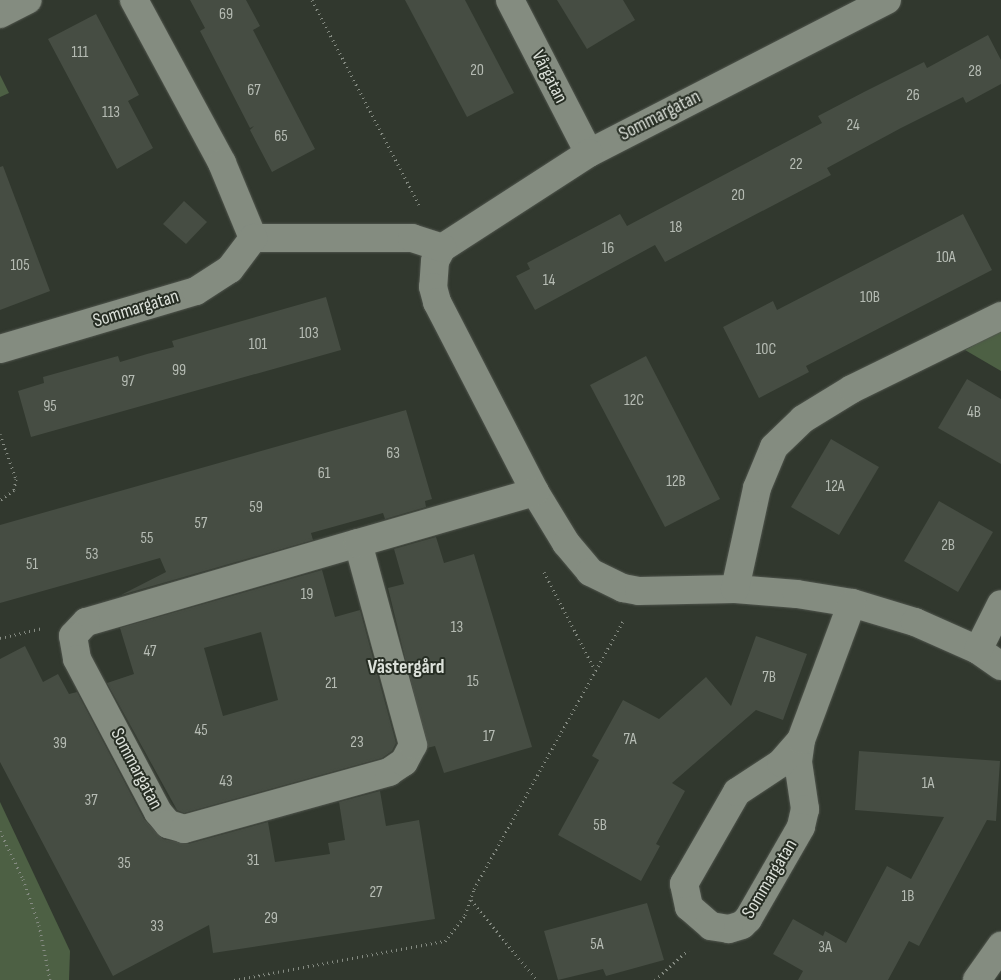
<!DOCTYPE html>
<meta charset="utf-8">
<style>
body{margin:0}
#map{position:relative;width:1001px;height:980px;overflow:hidden;background:#31382e;font-family:"Sofia Sans Condensed",sans-serif}
div>[style]{position:absolute}
[style*='--x']{left:calc(var(--x)*1px);top:calc(var(--y)*1px);width:calc(var(--w)*1px);rotate:calc(var(--a)*1deg)}
.green>*{inset:0;background:#4d6044}
.building>*{inset:0;background:#464d43}
.path>*{height:3px;margin-top:-1.5px;transform-origin:0;background:repeating-linear-gradient(90deg,#858b82 0 1px,transparent 0 5px)}
.roads{filter:drop-shadow(0 0 1px #50554d) drop-shadow(0 0 1px #50554d)}
.minor>*{height:28px;margin:-14px;padding:0 14px;transform-origin:14px;border-radius:14px;background:#848c80}
span{translate:-50% -50%;white-space:nowrap;text-align:center;line-height:1.15;-webkit-text-stroke:4px #272e24;paint-order:stroke}
.number-label{font-size:16px;color:#b6bcb4}
.number-label span{-webkit-text-stroke-width:0}
.street-label{font-size:19px;color:#dce1da}
.neighbourhood-label{font-size:20px;color:#dce1da;font-weight:700}
</style>
<div id="map">
<div class="green">
<i style="clip-path:polygon(0 75px,9px 93px,0 97px)"></i>
<i style="clip-path:polygon(1001px 330px,1001px 371px,965px 350px)"></i>
<i style="clip-path:polygon(0 802px,70px 951px,69px 980px,0 980px)"></i>
</div>
<div class="building">
<i style="clip-path:polygon(190px 0,246px 0,260px 26px,253px 30px,315px 149px,272px 172px,250px 130px,254px 126px,250px 128px,200px 31px,205px 28px)"></i>
<i style="clip-path:polygon(405px 0,465px 0,514px 93px,467px 117px)"></i>
<i style="clip-path:polygon(557px 0,623px 0,635px 20px,587px 49px)"></i>
<i style="clip-path:polygon(96px 14px,139px 95px,128px 101px,153px 148px,117px 169px,48px 39px)"></i>
<i style="clip-path:polygon(988px 35px,1001px 60px,1001px 84px,966px 103px,963px 97px,901px 128px,827px 168px,831px 175px,665px 262px,655px 245px,535px 310px,516px 276px,530px 269px,527px 263px,620px 214px,627px 226px,822px 123px,818px 116px,864px 92px,924px 62px,927px 68px)"></i>
<i style="clip-path:polygon(3px 166px,50px 291px,0 310px,0 167px)"></i>
<i style="clip-path:polygon(184px 201px,207px 222px,186px 244px,163px 224px)"></i>
<i style="clip-path:polygon(963px 214px,992px 270px,806px 366px,809px 372px,759px 398px,723px 327px,773px 301px,777px 310px)"></i>
<i style="clip-path:polygon(326px 297px,341px 350px,31px 437px,18px 391px,44px 383px,43px 377px,118px 356px,120px 362px,147px 354px,174px 347px,172px 341px)"></i>
<i style="clip-path:polygon(646px 356px,720px 499px,665px 527px,590px 385px)"></i>
<i style="clip-path:polygon(967px 379px,1001px 399px,1001px 464px,938px 428px)"></i>
<i style="clip-path:polygon(406px 410px,432px 499px,425px 501px,426px 507px,385px 519px,383px 513px,311px 533px,313px 540px,121px 595px,166px 572px,160px 558px,0 603px,0 525px)"></i>
<i style="clip-path:polygon(831px 439px,879px 467px,839px 535px,791px 507px)"></i>
<i style="clip-path:polygon(939px 501px,993px 532px,958px 592px,904px 561px)"></i>
<i style="clip-path:polygon(436px 537px,444px 563px,474px 554px,532px 747px,444px 773px,435px 746px,427px 748px,388px 588px,404px 584px,394px 549px)"></i>
<i style="clip-path:polygon(evenodd,322px 570px,335px 617px,360px 610px,396px 743px,392px 751px,382px 758px,184px 813px,177px 810px,107px 683px,134px 674px,120px 628px,322px 570px,261px 632px,278px 700px,223px 716px,204px 648px,261px 632px)"></i>
<i style="clip-path:polygon(756px 636px,807px 654px,783px 720px,756px 710px,672px 783px,685px 791px,656px 844px,660px 846px,641px 881px,558px 835px,599px 760px,592px 756px,623px 700px,659px 719px,706px 677px,731px 706px)"></i>
<i style="clip-path:polygon(25px 646px,43px 682px,58px 674px,69px 694px,77px 692px,144px 819px,163px 839px,188px 844px,268px 822px,275px 862px,330px 854px,328px 843px,345px 840px,339px 802px,380px 791px,386px 826px,419px 820px,435px 919px,213px 953px,209px 925px,113px 976px,0 762px,0 659px)"></i>
<i style="clip-path:polygon(859px 751px,1000px 761px,996px 821px,987px 820px,919px 946px,909px 941px,888px 980px,798px 980px,803px 971px,773px 954px,793px 919px,823px 936px,825px 931px,846px 943px,887px 866px,911px 879px,944px 817px,855px 810px)"></i>
<i style="clip-path:polygon(647px 903px,664px 960px,606px 976px,603px 969px,558px 980px,544px 931px)"></i>
</div>
<div class="path">
<i style="--x:312;--y:0;--w:231;--a:62.4"></i>
<i style="--x:0;--y:434;--w:48;--a:70.4"></i>
<i style="--x:16;--y:479;--w:11;--a:100"></i>
<i style="--x:14;--y:490;--w:17;--a:144"></i>
<i style="--x:544;--y:572;--w:110;--a:62.5"></i>
<i style="--x:0;--y:638;--w:44;--a:-13.1"></i>
<i style="--x:0;--y:831;--w:53;--a:64.4"></i>
<i style="--x:23;--y:879;--w:49;--a:70.8"></i>
<i style="--x:39;--y:925;--w:56;--a:78.7"></i>
<i style="--x:471;--y:900;--w:104;--a:50.5"></i>
<i style="--x:234;--y:980;--w:215;--a:-10.5"></i>
<i style="--x:445;--y:941;--w:33;--a:-52"></i>
<i style="--x:465;--y:915;--w:28;--a:-71"></i>
<i style="--x:474;--y:889;--w:307;--a:-60.9"></i>
<i style="--x:655;--y:980;--w:45;--a:-42.3"></i>
</div>
<div class="roads">
<div class="minor">
<i style="--x:134;--y:0;--w:185;--a:61.6"></i>
<i style="--x:222;--y:163;--w:81;--a:67.5"></i>
<i style="--x:510;--y:0;--w:172;--a:62.7"></i>
<i style="--x:887;--y:0;--w:335;--a:152.8"></i>
<i style="--x:589;--y:153;--w:175;--a:147.1"></i>
<i style="--x:442;--y:248;--w:15;--a:118"></i>
<i style="--x:435;--y:261;--w:26;--a:94"></i>
<i style="--x:433;--y:287;--w:16;--a:75"></i>
<i style="--x:437;--y:302;--w:214;--a:62.7"></i>
<i style="--x:535;--y:492;--w:60;--a:58.7"></i>
<i style="--x:566;--y:543;--w:38;--a:50"></i>
<i style="--x:590;--y:572;--w:37;--a:26"></i>
<i style="--x:623;--y:588;--w:16;--a:11"></i>
<i style="--x:639;--y:591;--w:96;--a:-1.2"></i>
<i style="--x:735;--y:589;--w:62;--a:4.6"></i>
<i style="--x:797;--y:594;--w:56;--a:9.3"></i>
<i style="--x:852;--y:603;--w:66;--a:16.8"></i>
<i style="--x:915;--y:622;--w:69;--a:24"></i>
<i style="--x:978;--y:650;--w:28;--a:35"></i>
<i style="--x:0;--y:14;--w:31;--a:-27"></i>
<i style="--x:253;--y:238;--w:159;--a:0"></i>
<i style="--x:412;--y:238;--w:32;--a:18"></i>
<i style="--x:0;--y:349;--w:204;--a:-16.5"></i>
<i style="--x:196;--y:291;--w:40;--a:-32.9"></i>
<i style="--x:230;--y:269;--w:39;--a:-53"></i>
<i style="--x:358;--y:543;--w:283;--a:163.8"></i>
<i style="--x:86;--y:622;--w:19;--a:133"></i>
<i style="--x:73;--y:636;--w:23;--a:80"></i>
<i style="--x:77;--y:659;--w:173;--a:62.1"></i>
<i style="--x:158;--y:812;--w:16;--a:50"></i>
<i style="--x:168;--y:824;--w:17;--a:17"></i>
<i style="--x:184;--y:829;--w:213;--a:-15.5"></i>
<i style="--x:389;--y:772;--w:18;--a:-34"></i>
<i style="--x:404;--y:762;--w:19;--a:-62"></i>
<i style="--x:413;--y:745;--w:209;--a:-105.2"></i>
<i style="--x:358;--y:543;--w:184;--a:-16.1"></i>
<i style="--x:735;--y:589;--w:103;--a:-77.7"></i>
<i style="--x:757;--y:488;--w:44;--a:-67.5"></i>
<i style="--x:774;--y:447;--w:40;--a:-44"></i>
<i style="--x:803;--y:419;--w:57;--a:-31.5"></i>
<i style="--x:852;--y:389;--w:166;--a:-26.1"></i>
<i style="--x:978;--y:650;--w:51;--a:-63.4"></i>
<i style="--x:801;--y:740;--w:22;--a:98"></i>
<i style="--x:798;--y:762;--w:48;--a:81.5"></i>
<i style="--x:805;--y:809;--w:18;--a:103"></i>
<i style="--x:801;--y:827;--w:106;--a:119.9"></i>
<i style="--x:748;--y:919;--w:8;--a:135"></i>
<i style="--x:742;--y:925;--w:14;--a:163"></i>
<i style="--x:729;--y:929;--w:18;--a:-171"></i>
<i style="--x:711;--y:926;--w:29;--a:-139"></i>
<i style="--x:689;--y:907;--w:24;--a:-102"></i>
<i style="--x:684;--y:884;--w:106;--a:-60.1"></i>
<i style="--x:737;--y:792;--w:53;--a:-33.4"></i>
<i style="--x:781;--y:763;--w:30;--a:-49"></i>
<i style="--x:801;--y:740;--w:146;--a:-69.6"></i>
<i style="--x:977;--y:980;--w:42;--a:-54.8"></i>
</div>
</div>
<div class="number-label">
<span style="left:226px;top:15px">69</span>
<span style="left:80px;top:53px">111</span>
<span style="left:477px;top:71px">20</span>
<span style="left:975px;top:72px">28</span>
<span style="left:254px;top:91px">67</span>
<span style="left:913px;top:96px">26</span>
<span style="left:111px;top:113px">113</span>
<span style="left:853px;top:126px">24</span>
<span style="left:281px;top:137px">65</span>
<span style="left:796px;top:165px">22</span>
<span style="left:738px;top:196px">20</span>
<span style="left:676px;top:228px">18</span>
<span style="left:608px;top:249px">16</span>
<span style="left:946px;top:258px">10A</span>
<span style="left:20px;top:266px">105</span>
<span style="left:549px;top:281px">14</span>
<span style="left:870px;top:298px">10B</span>
<span style="left:309px;top:334px">103</span>
<span style="left:258px;top:345px">101</span>
<span style="left:766px;top:350px">10C</span>
<span style="left:179px;top:371px">99</span>
<span style="left:128px;top:382px">97</span>
<span style="left:634px;top:401px">12C</span>
<span style="left:50px;top:407px">95</span>
<span style="left:974px;top:413px">4B</span>
<span style="left:393px;top:454px">63</span>
<span style="left:324px;top:474px">61</span>
<span style="left:676px;top:482px">12B</span>
<span style="left:835px;top:487px">12A</span>
<span style="left:256px;top:508px">59</span>
<span style="left:201px;top:524px">57</span>
<span style="left:147px;top:539px">55</span>
<span style="left:948px;top:546px">2B</span>
<span style="left:92px;top:555px">53</span>
<span style="left:32px;top:565px">51</span>
<span style="left:307px;top:595px">19</span>
<span style="left:457px;top:628px">13</span>
<span style="left:150px;top:652px">47</span>
<span style="left:769px;top:678px">7B</span>
<span style="left:473px;top:682px">15</span>
<span style="left:331px;top:684px">21</span>
<span style="left:201px;top:731px">45</span>
<span style="left:489px;top:737px">17</span>
<span style="left:630px;top:740px">7A</span>
<span style="left:357px;top:743px">23</span>
<span style="left:60px;top:744px">39</span>
<span style="left:226px;top:782px">43</span>
<span style="left:928px;top:784px">1A</span>
<span style="left:91px;top:801px">37</span>
<span style="left:600px;top:826px">5B</span>
<span style="left:253px;top:861px">31</span>
<span style="left:124px;top:864px">35</span>
<span style="left:376px;top:893px">27</span>
<span style="left:908px;top:897px">1B</span>
<span style="left:271px;top:919px">29</span>
<span style="left:157px;top:927px">33</span>
<span style="left:597px;top:945px">5A</span>
<span style="left:825px;top:948px">3A</span>
</div>
<div class="street-label">
<span style="left:549px;top:77px;rotate:63deg">Vårgatan</span>
<span style="left:660px;top:116px;rotate:-27deg">Sommargatan</span>
<span style="left:136px;top:309px;rotate:-17deg">Sommargatan</span>
<span style="left:136px;top:769px;rotate:62deg">Sommargatan</span>
<span style="left:770px;top:879px;rotate:-59deg">Sommargatan</span>
</div>
<div class="neighbourhood-label">
<span style="left:406px;top:667px">Västergård</span>
</div>
</div>
